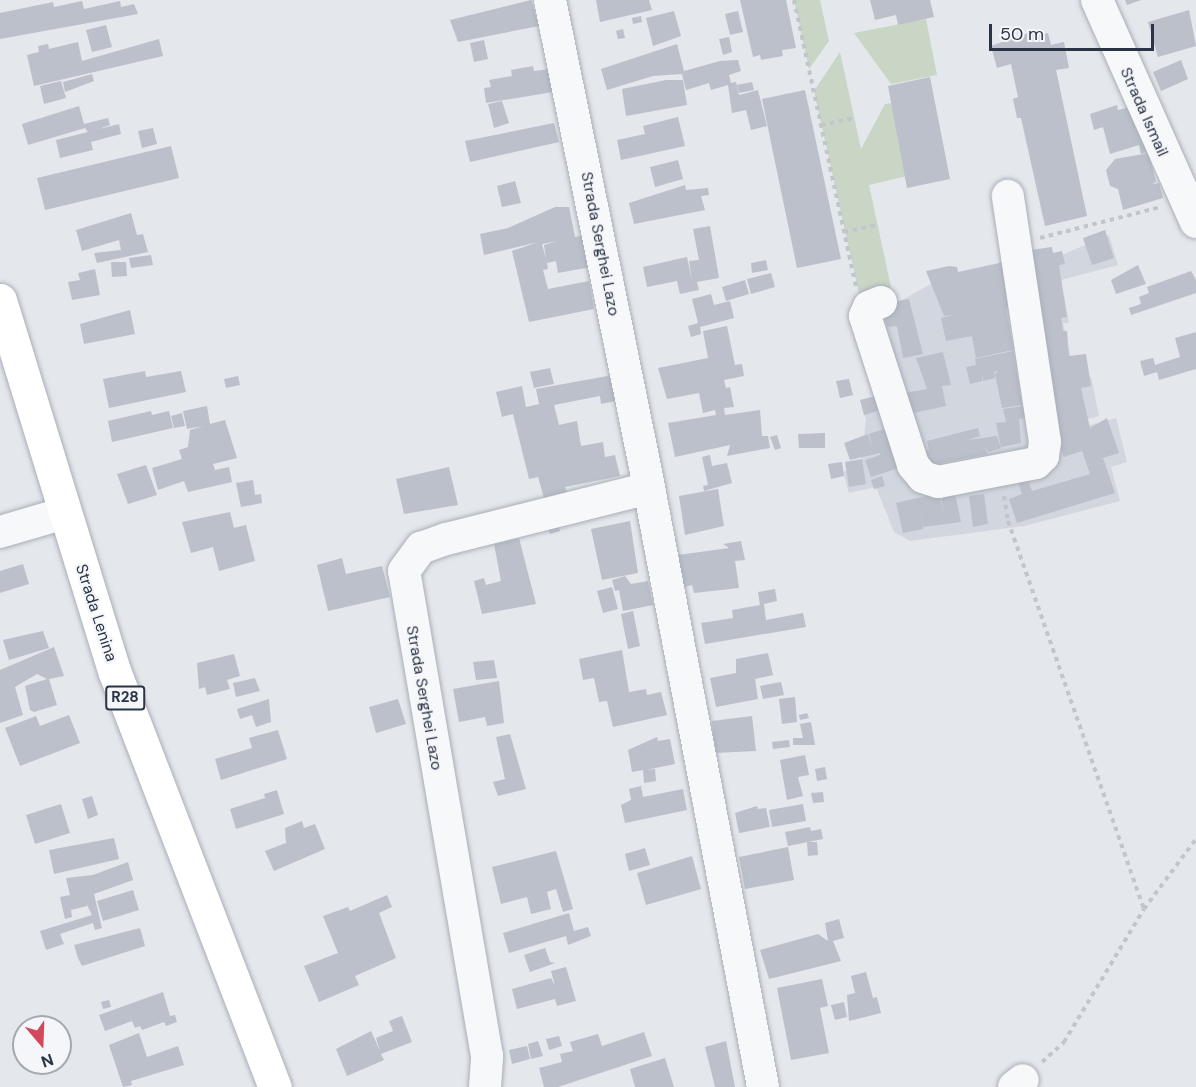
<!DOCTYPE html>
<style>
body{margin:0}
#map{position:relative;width:1196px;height:1087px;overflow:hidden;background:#e4e7ec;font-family:"DM Sans",sans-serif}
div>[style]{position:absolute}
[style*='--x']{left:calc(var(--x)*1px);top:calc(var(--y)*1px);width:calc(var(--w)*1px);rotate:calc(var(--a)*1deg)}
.built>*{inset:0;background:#d2d6de}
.green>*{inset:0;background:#c9d6c5}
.building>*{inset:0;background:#bbc0ca}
.path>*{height:4px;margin-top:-2px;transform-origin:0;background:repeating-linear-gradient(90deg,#c2c5cb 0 4.5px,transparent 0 9px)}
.roads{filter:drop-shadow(0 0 2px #a9aeb7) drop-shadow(0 0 2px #a9aeb7)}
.minor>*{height:32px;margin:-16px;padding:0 16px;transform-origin:16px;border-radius:16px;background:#f7f8fa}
.major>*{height:33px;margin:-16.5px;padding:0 16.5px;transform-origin:16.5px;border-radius:16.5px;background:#fff}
span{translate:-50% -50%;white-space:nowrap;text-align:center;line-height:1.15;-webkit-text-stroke:4.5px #f4f6f9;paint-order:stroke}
.shield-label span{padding:2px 4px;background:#f4f6f9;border:2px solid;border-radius:4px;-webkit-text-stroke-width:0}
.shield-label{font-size:15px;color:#2b3445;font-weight:700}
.street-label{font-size:16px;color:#2b3445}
.north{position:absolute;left:12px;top:1015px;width:60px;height:60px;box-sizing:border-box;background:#f4f6f9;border:2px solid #a4a8b1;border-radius:50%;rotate:161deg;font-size:16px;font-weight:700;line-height:24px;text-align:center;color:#2b3445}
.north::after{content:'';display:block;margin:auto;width:21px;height:27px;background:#d1495b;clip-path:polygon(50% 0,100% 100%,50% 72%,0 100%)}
.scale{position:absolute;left:989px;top:24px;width:165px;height:27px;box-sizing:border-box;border:3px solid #2b3445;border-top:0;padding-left:8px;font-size:18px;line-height:21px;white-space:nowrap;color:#2b3445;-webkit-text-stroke:4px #f4f6f9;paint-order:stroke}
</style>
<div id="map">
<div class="built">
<i style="clip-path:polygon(1109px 235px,1118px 265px,1061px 280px,1069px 323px,1063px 323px,1076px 380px,1091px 377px,1099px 416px,1084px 420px,1086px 426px,1116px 418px,1127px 462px,1111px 467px,1120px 501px,1024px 526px,910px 541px,894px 532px,876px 487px,849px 493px,843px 472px,861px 466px,866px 419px,862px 405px,889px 397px,880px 312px,931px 284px,1064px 254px)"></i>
</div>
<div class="green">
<i style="clip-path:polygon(794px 0,820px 0,829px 41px,809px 69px)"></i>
<i style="clip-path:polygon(926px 19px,937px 75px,891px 84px,854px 33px)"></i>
<i style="clip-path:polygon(840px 52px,861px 149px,885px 104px,892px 103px,907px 176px,869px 185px,891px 287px,889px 293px,860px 298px,814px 91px)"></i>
</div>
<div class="building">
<i style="clip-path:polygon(531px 0,539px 26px,458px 42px,450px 20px)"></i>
<i style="clip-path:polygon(596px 0,649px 0,652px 10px,600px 22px)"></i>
<i style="clip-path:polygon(740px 0,786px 0,796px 48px,782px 50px,783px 56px,761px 60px,760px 55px,753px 57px)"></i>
<i style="clip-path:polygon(870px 0,930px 0,934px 17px,898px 25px,896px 15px,875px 20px)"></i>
<i style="clip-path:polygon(1125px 0,1141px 0,1127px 5px)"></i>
<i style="clip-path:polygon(82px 1px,84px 9px,120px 1px,121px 7px,134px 4px,138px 14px,0 39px,0 13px,53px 2px,54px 7px)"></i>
<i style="clip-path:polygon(1189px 10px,1196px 46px,1158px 57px,1148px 22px)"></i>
<i style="clip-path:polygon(674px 11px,681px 36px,653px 46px,646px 18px)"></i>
<i style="clip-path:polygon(738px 11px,743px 32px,730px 35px,725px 14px)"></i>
<i style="clip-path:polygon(641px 16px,642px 22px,633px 24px,632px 18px)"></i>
<i style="clip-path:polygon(106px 25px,112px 47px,92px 52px,86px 30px)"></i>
<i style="clip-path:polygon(623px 29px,625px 38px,618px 39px,616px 31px)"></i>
<i style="clip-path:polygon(1037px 30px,1039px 35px,1048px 33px,1051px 45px,1064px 42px,1069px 68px,1056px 70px,1087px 216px,1045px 226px,1021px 118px,1017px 118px,1013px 99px,1018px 97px,1011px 64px,997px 68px,991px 46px)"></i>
<i style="clip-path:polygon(729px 37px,732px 52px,723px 55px,719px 39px)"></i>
<i style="clip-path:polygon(159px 39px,163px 56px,34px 86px,27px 55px,39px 52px,38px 46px,48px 44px,49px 49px,78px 42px,82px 61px)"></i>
<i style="clip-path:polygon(484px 40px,488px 59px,474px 62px,470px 43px)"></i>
<i style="clip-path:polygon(677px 44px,684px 71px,720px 61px,738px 60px,741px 71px,729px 75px,731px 83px,736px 82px,739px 95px,758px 90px,767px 126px,751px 130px,746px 110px,732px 113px,728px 85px,711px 90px,709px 83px,686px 90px,682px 74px,653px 76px,607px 90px,601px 69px)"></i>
<i style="clip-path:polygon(1181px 60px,1188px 79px,1161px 91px,1153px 72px)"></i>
<i style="clip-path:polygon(533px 66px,534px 71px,550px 69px,553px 92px,486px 103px,484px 88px,491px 87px,489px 80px,512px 76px,511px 70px)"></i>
<i style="clip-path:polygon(92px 74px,94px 81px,65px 92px,63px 82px)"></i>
<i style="clip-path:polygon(930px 77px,950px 179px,907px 188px,888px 86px)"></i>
<i style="clip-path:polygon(666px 80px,683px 80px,687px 105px,626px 116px,622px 89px)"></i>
<i style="clip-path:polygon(61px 81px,66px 98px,44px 104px,40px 86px)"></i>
<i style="clip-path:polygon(752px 82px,754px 90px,739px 93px,737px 85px)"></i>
<i style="clip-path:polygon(805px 90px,841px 259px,797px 268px,762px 99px)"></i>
<i style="clip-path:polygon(502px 101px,509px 123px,494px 128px,488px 104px)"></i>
<i style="clip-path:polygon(1117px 105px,1118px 110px,1134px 106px,1147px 152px,1141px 154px,1139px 145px,1110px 154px,1103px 127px,1094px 130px,1090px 114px)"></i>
<i style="clip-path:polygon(79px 106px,84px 124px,108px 118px,110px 125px,99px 129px,119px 124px,121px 134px,91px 142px,93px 150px,60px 158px,56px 140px,88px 132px,85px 128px,28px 145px,22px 124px)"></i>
<i style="clip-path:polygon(678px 117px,685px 146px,621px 160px,617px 140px,645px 134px,643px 126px)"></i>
<i style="clip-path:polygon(554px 123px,559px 142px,470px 162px,465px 141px)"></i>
<i style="clip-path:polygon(153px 128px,157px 144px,142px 148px,138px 131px)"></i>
<i style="clip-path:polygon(171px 146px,179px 178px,45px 210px,37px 178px)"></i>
<i style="clip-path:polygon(1149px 153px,1156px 182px,1152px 184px,1159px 183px,1163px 198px,1123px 210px,1118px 189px,1110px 186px,1106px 170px,1115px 159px)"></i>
<i style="clip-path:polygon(678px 160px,683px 179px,655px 187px,650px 167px)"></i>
<i style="clip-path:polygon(515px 181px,521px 203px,502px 207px,497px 186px)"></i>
<i style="clip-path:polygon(685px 185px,686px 190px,708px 188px,709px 195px,701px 196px,705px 210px,634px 224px,629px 203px)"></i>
<i style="clip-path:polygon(evenodd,555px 207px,569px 207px,575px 237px,585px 235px,591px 267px,558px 273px,556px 261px,547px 263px,548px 269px,543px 270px,548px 289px,589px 281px,594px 309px,529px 322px,512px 251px,538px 242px,484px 255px,480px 234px,508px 228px,555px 207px,557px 241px,544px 245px,546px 259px,542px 244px,557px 241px)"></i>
<i style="clip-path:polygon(131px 213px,137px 235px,143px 234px,148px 252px,97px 263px,94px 253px,121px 250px,119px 240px,82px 251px,76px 230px)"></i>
<i style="clip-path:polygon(710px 226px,719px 278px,697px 282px,699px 290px,680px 294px,677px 281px,647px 287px,643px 267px,687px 257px,692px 281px,689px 261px,699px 260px,693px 229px)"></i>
<i style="clip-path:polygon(1105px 230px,1114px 258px,1092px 265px,1083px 238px)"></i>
<i style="clip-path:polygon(1052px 247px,1053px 253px,1062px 251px,1065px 264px,1059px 265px,1067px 317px,1061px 318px,1063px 331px,1067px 331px,1069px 356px,1086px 354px,1091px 386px,1081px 388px,1090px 428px,1107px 418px,1119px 453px,1103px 458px,1115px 493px,1017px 523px,1009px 499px,1022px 494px,1018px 483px,1028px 480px,1032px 491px,1090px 474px,1082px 451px,1064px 457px,1055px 432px,1031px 250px)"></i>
<i style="clip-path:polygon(151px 255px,153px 265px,131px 268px,129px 258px)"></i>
<i style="clip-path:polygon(766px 260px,768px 270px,752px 273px,751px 263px)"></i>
<i style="clip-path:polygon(111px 262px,126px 262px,127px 276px,112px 277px)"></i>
<i style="clip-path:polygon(1004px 262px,1013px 306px,1006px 308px,1013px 350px,976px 358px,972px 336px,946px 341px,941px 318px,953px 315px,944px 316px,926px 271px,949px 266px,957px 267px,958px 272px)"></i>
<i style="clip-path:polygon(1138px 265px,1146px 284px,1116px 294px,1111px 280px)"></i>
<i style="clip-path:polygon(95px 269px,100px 295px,72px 300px,68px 282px,80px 280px,78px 273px)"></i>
<i style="clip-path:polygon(1191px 271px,1196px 280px,1196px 293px,1131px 315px,1129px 308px,1141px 304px,1139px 297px,1149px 293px,1147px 287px)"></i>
<i style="clip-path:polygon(771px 273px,775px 287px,751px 294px,747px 279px)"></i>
<i style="clip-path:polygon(745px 280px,749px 294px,726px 301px,722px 287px)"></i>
<i style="clip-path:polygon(711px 294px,714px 305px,730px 301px,734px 318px,700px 327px,701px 334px,691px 337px,688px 326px,698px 323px,692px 299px)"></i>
<i style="clip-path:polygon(909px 299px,923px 354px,903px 358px,897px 326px,887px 327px,883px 304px)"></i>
<i style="clip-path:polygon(130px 310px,135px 334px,84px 344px,80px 324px)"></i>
<i style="clip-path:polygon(727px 326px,735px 365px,742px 364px,744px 376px,724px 380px,726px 388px,730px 387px,734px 407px,724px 408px,725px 415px,760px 410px,762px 436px,768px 436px,770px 448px,727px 456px,730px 445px,675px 457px,668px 423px,716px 415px,715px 410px,703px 413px,699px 393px,667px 399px,658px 368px,708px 358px,703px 331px)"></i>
<i style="clip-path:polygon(1196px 332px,1196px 369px,1159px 380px,1157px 372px,1144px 376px,1140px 361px,1153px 358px,1155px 365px,1180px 357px,1175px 338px)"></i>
<i style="clip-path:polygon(1013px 351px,1022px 405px,1002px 408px,995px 374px,998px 371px,994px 372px,995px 378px,983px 381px,982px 374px,982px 381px,970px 384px,966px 367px,976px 365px,975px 359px)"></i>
<i style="clip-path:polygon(943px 352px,951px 385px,942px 386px,946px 406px,909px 414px,905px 393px,927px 389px,916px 358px)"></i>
<i style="clip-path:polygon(550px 368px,554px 384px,534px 388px,530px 372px)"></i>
<i style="clip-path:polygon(145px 371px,146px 377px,181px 371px,186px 392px,109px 408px,103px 379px)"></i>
<i style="clip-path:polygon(613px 375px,616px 401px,601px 404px,600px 396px,554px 405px,559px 425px,577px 421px,581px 446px,603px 442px,605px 457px,615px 455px,620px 476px,565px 487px,567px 492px,544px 498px,538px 477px,529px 479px,513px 414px,502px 417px,496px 392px,522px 386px,526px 407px,539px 404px,536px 389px)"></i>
<i style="clip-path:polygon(238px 376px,240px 385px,226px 388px,224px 379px)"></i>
<i style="clip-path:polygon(849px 379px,853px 395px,840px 398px,836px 381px)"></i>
<i style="clip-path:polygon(883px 394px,887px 408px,864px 415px,860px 400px)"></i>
<i style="clip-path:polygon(207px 406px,210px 424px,225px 420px,237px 458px,213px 464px,215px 470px,229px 467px,232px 482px,188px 492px,184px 481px,158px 490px,152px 468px,182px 459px,179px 450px,188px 447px,190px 430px,203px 426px,187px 429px,183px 411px)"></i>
<i style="clip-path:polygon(1023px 406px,1026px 418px,1019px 419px,1021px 443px,1001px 447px,996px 423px,1006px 422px,1003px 409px)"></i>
<i style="clip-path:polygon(151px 411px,152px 415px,169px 411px,173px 428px,112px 442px,108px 421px)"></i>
<i style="clip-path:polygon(182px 413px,185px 426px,174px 428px,171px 416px)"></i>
<i style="clip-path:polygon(978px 428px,980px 436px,968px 440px,997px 436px,1001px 448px,988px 452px,986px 446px,987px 454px,931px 465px,925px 451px,929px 450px,927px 441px)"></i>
<i style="clip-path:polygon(884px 429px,887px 437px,895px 434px,899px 468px,871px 477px,865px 460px,880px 455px,880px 453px,850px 460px,844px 443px,868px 434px,873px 450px,869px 434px)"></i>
<i style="clip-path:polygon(825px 433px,825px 448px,799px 448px,798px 434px)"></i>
<i style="clip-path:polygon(777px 435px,781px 448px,775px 450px,770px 437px)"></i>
<i style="clip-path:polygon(710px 455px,712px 466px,727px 463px,732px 483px,704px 491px,703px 486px,708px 485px,702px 457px)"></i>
<i style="clip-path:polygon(862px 459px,866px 484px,849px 487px,845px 462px)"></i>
<i style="clip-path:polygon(842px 462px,844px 476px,831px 479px,828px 464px)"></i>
<i style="clip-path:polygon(146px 465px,157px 495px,128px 504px,117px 474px)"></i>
<i style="clip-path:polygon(449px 467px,458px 505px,404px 514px,396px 479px)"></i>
<i style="clip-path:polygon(882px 476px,885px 486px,874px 489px,871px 480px)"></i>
<i style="clip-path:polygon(253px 480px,255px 495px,261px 494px,262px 503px,241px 507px,236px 483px)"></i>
<i style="clip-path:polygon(718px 489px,724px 526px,685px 535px,679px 496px)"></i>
<i style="clip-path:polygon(954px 489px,961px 522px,923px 527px,920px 509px,923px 529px,903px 533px,896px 503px,939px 493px,944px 513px,940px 492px)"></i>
<i style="clip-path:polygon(984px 494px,988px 524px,973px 527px,969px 496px)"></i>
<i style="clip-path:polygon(230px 512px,234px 528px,246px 525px,255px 561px,219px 571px,213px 547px,191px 553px,182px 522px)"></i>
<i style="clip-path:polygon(557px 521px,560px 531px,550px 534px,547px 524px)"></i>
<i style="clip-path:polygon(630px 521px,638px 573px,602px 580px,591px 529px)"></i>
<i style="clip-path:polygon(519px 538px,536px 604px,482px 614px,474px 581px,484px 578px,486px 585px,501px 581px,494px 544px)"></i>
<i style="clip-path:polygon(741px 541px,745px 560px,735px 561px,739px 588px,694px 593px,692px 585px,684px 587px,678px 555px,729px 548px,723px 544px)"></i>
<i style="clip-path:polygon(342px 558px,346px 574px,382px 566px,390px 597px,328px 611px,317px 565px)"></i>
<i style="clip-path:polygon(23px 564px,29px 584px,0 593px,0 571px)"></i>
<i style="clip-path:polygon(625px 576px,631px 584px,648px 581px,653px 605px,623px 611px,619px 590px,615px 591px,612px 580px)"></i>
<i style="clip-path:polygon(612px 587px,618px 609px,603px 613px,597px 591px)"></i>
<i style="clip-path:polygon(775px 589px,777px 601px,764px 604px,766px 620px,803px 613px,806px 627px,705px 644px,701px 623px,733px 618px,732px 610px,760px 605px,758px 592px)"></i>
<i style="clip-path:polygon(633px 611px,640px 646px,628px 649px,621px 614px)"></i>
<i style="clip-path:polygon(43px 631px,49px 648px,9px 660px,3px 640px)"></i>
<i style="clip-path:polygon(54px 647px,64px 676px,49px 679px,57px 705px,34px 712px,30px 710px,25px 686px,47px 679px,37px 674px,15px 687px,23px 715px,0 723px,0 670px)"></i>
<i style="clip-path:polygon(622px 650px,629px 692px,646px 689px,647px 695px,661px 692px,667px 715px,613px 727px,607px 701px,599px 702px,594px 678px,583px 680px,579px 659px)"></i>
<i style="clip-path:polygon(768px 653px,773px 675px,755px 679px,758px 699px,716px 707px,710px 678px,736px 673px,736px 659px)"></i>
<i style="clip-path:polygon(234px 654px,240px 676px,227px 680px,230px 689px,207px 695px,205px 687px,199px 689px,197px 663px)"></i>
<i style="clip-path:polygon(494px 660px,497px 678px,476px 680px,473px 662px)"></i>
<i style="clip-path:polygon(255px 678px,260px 691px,236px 697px,233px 683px)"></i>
<i style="clip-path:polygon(499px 681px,504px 723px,487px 726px,485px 717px,459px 722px,453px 689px)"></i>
<i style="clip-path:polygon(781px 682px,784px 695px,763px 699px,760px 686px)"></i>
<i style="clip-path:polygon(795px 697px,797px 722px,782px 724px,779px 699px)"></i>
<i style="clip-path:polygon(269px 699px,271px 722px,256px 727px,252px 715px,240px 719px,237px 709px)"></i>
<i style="clip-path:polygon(398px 699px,406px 724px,376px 733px,369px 707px)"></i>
<i style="clip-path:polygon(807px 713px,809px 718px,800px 720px,799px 715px)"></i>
<i style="clip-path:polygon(69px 715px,80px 743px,20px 766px,5px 728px,36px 716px,40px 726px)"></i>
<i style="clip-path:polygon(752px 716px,756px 751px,715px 753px,712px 721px)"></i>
<i style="clip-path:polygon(811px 722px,815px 745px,793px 745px,793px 738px,803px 738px,800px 724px)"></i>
<i style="clip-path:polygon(278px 730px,287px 759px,221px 780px,215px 759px,252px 748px,249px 738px)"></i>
<i style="clip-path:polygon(510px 734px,526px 789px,498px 796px,493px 782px,505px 779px,496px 737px)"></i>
<i style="clip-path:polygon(657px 737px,658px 741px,670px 739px,675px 764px,646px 770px,655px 769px,656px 781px,644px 783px,643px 770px,632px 772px,628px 750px)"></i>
<i style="clip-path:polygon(789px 740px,790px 747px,773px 749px,772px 742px)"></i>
<i style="clip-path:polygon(805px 755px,809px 775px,798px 777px,803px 796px,787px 800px,780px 760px)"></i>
<i style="clip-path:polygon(825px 767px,827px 779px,817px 781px,815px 769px)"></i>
<i style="clip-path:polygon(641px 786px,643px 797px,683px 789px,687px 810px,625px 823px,621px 805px,631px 800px,629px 789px)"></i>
<i style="clip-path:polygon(277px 790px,284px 814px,236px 829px,230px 809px,265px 798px,264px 794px)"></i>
<i style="clip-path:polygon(823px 792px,824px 802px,813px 803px,811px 793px)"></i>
<i style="clip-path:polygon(92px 796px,98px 815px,88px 819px,82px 799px)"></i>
<i style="clip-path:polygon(61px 804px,70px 833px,35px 844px,26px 815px)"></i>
<i style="clip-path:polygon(803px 804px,806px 821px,772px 827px,769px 810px)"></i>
<i style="clip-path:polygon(757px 806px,758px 809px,766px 808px,770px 827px,739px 833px,735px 813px)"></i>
<i style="clip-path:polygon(302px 821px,304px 828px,315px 824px,325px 849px,274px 871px,265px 851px,286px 843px,285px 828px)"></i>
<i style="clip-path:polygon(810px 827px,811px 831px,821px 829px,823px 839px,788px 846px,785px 832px)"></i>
<i style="clip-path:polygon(114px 838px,119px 859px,54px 874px,49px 850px)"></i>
<i style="clip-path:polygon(807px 842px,817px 842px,818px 855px,808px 856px)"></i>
<i style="clip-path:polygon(788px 847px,794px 880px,745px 889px,739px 857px)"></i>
<i style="clip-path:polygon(645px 848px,650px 865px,629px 871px,625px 854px)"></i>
<i style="clip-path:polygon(556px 851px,573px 909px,563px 912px,556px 889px,547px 892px,551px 909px,531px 914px,527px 897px,501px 904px,492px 867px)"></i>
<i style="clip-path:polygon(692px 856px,701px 889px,646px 905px,637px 873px)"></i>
<i style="clip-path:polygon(128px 862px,133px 880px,94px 894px,102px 928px,95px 930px,93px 923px,60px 934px,64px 944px,46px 950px,40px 931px,92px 915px,85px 901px,87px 906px,71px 910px,72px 917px,65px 919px,60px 897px,70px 895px,66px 878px,93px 875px)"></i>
<i style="clip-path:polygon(133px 890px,139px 910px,103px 921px,97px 901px)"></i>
<i style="clip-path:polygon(387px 895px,392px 907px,379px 913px,396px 958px,355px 976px,359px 985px,319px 1002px,304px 966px,338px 953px,323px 916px,348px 907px,350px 911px)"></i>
<i style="clip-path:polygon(569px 913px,574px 931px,588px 927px,591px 936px,568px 945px,566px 936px,509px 953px,503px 933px)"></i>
<i style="clip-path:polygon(839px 919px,844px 938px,833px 941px,841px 961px,769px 979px,760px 950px,818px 934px,828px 941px,825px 923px)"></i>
<i style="clip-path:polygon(140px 928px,145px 946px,82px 966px,78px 958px,74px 945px)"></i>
<i style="clip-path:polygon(545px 948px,550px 962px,555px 963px,530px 972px,524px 955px)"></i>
<i style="clip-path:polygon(566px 967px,576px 1001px,557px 1006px,555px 999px,517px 1009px,512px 989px,551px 978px,555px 986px,551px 971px)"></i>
<i style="clip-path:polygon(866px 972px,873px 998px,877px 997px,881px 1013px,849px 1021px,847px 995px,855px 993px,851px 976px)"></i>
<i style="clip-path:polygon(822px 979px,828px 1006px,820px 1008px,829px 1053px,791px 1060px,777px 988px)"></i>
<i style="clip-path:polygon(163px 992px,170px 1016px,175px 1015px,177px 1022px,166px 1026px,164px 1022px,142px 1030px,140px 1026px,135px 1028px,132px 1021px,105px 1031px,99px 1015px)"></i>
<i style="clip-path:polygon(109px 1000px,111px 1007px,103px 1009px,101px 1002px)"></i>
<i style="clip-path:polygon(844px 1002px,847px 1017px,835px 1020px,831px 1005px)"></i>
<i style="clip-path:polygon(402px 1016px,412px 1042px,381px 1054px,384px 1060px,347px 1076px,336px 1049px,371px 1031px,380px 1051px,376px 1038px,393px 1031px,389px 1021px)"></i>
<i style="clip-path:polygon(644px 1032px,652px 1056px,558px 1087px,544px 1087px,539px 1068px,562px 1062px,560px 1054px,573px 1051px,570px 1042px,598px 1034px,602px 1046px)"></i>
<i style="clip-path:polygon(139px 1033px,147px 1057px,178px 1046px,184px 1065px,131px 1081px,132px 1085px,123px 1087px,109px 1045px)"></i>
<i style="clip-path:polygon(559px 1036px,562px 1046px,549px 1050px,546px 1039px)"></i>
<i style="clip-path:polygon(538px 1041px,543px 1056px,531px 1059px,528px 1044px)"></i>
<i style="clip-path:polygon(726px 1041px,735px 1087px,715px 1087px,705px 1047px)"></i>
<i style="clip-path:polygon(527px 1046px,530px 1059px,512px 1064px,509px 1050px)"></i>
<i style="clip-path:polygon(665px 1058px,674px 1087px,635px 1087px,630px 1069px)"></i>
</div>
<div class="path">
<i style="--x:794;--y:0;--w:294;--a:77.8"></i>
<i style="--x:821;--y:125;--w:34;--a:-12"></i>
<i style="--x:844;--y:232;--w:35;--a:-12"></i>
<i style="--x:1040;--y:238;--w:125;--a:-14.4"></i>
<i style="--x:1004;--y:496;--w:25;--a:81"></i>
<i style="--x:1008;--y:521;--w:411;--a:70.7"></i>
<i style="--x:1042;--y:1062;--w:30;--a:-42"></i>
<i style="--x:1064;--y:1042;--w:155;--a:-59"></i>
<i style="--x:1144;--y:909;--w:87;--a:-53.4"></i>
</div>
<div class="roads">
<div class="minor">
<i style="--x:550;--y:0;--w:498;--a:78.5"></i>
<i style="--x:649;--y:488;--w:610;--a:79.22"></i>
<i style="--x:1097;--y:0;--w:243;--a:66"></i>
<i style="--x:881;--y:302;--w:13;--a:157"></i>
<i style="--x:869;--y:307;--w:10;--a:114"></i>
<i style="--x:865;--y:316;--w:157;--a:72.1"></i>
<i style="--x:913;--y:465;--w:16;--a:50"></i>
<i style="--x:923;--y:477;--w:16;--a:18"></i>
<i style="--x:938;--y:482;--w:100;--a:-11"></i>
<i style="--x:1036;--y:463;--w:10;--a:-45"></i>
<i style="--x:1043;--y:456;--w:14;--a:-82"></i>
<i style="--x:1045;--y:442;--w:249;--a:-98.6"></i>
<i style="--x:0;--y:532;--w:68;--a:-16.3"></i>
<i style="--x:485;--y:1087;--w:31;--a:-86"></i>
<i style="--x:487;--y:1056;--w:492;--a:-99.7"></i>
<i style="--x:404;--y:571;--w:29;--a:-54"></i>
<i style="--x:421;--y:548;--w:27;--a:-20"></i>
<i style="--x:446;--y:539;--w:209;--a:-14.1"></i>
<i style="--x:1014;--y:1087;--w:11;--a:-38"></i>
</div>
<div class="major">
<i style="--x:0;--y:300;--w:390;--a:72.9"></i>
<i style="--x:115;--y:673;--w:444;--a:68.9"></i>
</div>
</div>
<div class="shield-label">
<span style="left:125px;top:698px">R28</span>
</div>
<div class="street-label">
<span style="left:1144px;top:112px;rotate:66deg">Strada Ismail</span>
<span style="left:600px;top:244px;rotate:79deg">Strada Serghei Lazo</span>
<span style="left:96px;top:613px;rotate:72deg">Strada Lenina</span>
<span style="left:424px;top:698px;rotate:80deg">Strada Serghei Lazo</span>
</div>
<div class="north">N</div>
<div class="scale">50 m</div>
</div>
